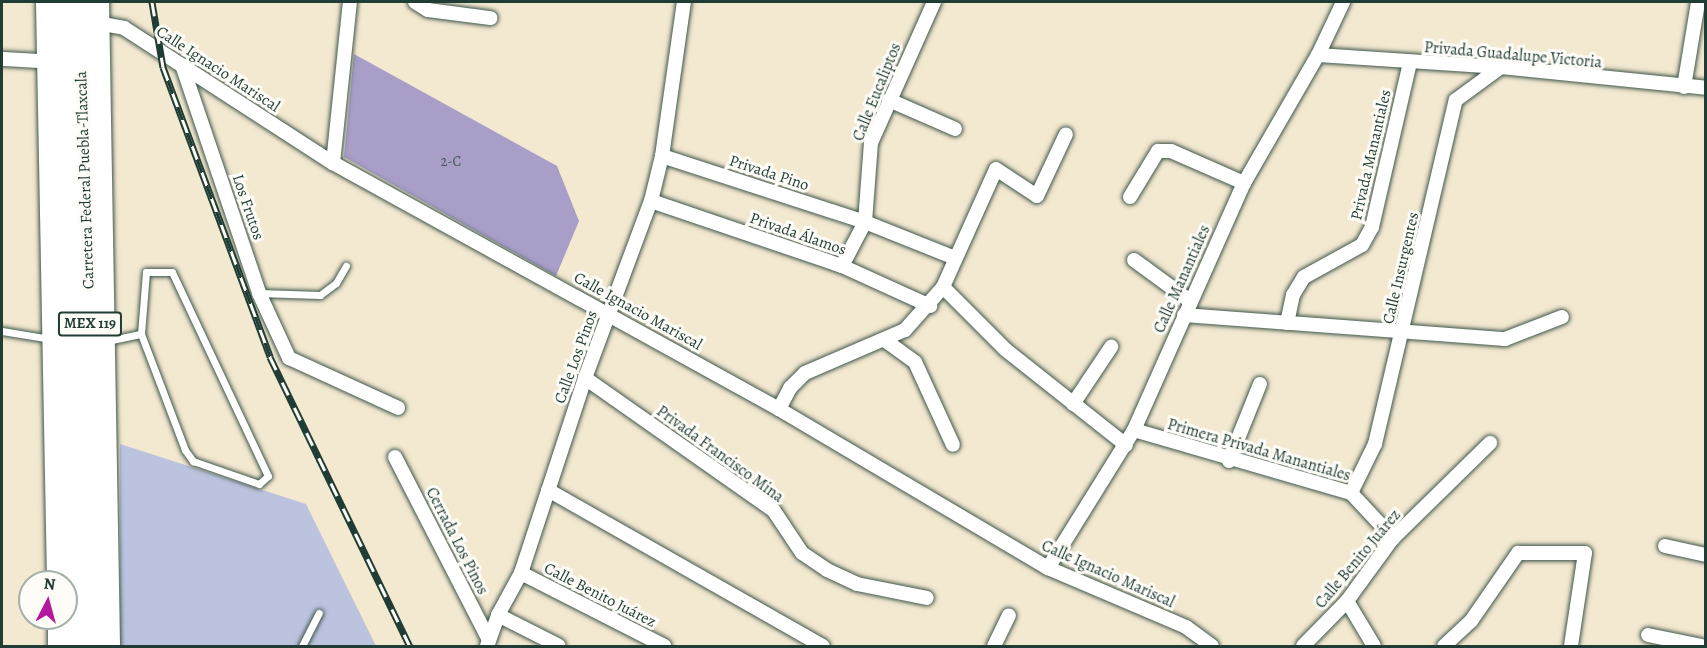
<!DOCTYPE html>
<meta charset="utf-8">
<style>
body{margin:0}
#map{position:relative;width:1707px;height:648px;overflow:hidden;background:#f3e8d0;font-family:Alegreya,serif}
div>[style]{position:absolute}
[style*='--x']{left:calc(var(--x)*1px);top:calc(var(--y)*1px);width:calc(var(--w)*1px);rotate:calc(var(--a)*1deg)}
.industrial>*{inset:0;background:#bcc3de}
.building>*{inset:0;background:#a89ec8}
.roads{filter:drop-shadow(0 0 2px #3f574b) drop-shadow(0 0 2px #3f574b)}
.lane>*{height:7px;margin:-3.5px;padding:0 3.5px;transform-origin:3.5px;border-radius:3.5px;background:#fff}
.street>*{height:14px;margin:-7px;padding:0 7px;transform-origin:7px;border-radius:7px;background:#fff}
.secondary>*{height:20px;margin:-10px;padding:0 10px;transform-origin:10px;border-radius:10px;background:#fff}
.primary>*{height:21px;margin:-10.5px;padding:0 10.5px;transform-origin:10.5px;border-radius:10.5px;background:#fff}
.rail>*{height:7px;margin-top:-3.5px;transform-origin:0;background:repeating-linear-gradient(90deg,#fdfcf7 0 14px,#1f3d34 0 28px);box-sizing:border-box;border-block:2px solid #1f3d34}
span{translate:-50% -50%;white-space:nowrap;text-align:center;line-height:1.15;-webkit-text-stroke:6px #fdfcf7;paint-order:stroke}
.number-label{font-size:14px;color:#415559}
.number-label span{-webkit-text-stroke-width:0}
.shield-label span{padding:2px 4px;background:#fdfcf7;border:2px solid;border-radius:4px;-webkit-text-stroke-width:0}
.shield-label{font-size:15px;color:#1f3d34;font-weight:700}
.street-label{font-size:16px;color:#1f3d34}
.frame{position:absolute;inset:0;border:3px solid #1f3d34;pointer-events:none}
.north{position:absolute;left:18px;top:570px;width:60px;height:60px;box-sizing:border-box;background:#fdfcf7;border:2px solid #a4b0a9;border-radius:50%;rotate:6deg;font-size:16px;font-weight:700;line-height:24px;text-align:center;color:#1f3d34}
.north::after{content:'';display:block;margin:auto;width:21px;height:27px;background:#b5179e;clip-path:polygon(50% 0,100% 100%,50% 72%,0 100%)}
</style>
<div id="map">
<div class="industrial">
<i style="clip-path:polygon(120px 444px,306px 504px,376px 646px,120px 646px)"></i>
</div>
<div class="building">
<i style="clip-path:polygon(354px 54px,557px 166px,579px 221px,556px 276px,344px 157px)"></i>
</div>
<div class="roads">
<div class="lane">
<i style="--x:259;--y:293;--w:61;--a:1.9"></i>
<i style="--x:320;--y:295;--w:20;--a:-37"></i>
<i style="--x:336;--y:283;--w:20;--a:-60"></i>
<i style="--x:2;--y:331;--w:50;--a:9.3"></i>
<i style="--x:107;--y:341;--w:35;--a:-12"></i>
<i style="--x:141;--y:334;--w:124;--a:69.2"></i>
<i style="--x:185;--y:450;--w:14;--a:54"></i>
<i style="--x:193;--y:461;--w:70;--a:19.2"></i>
<i style="--x:259;--y:484;--w:12;--a:-42"></i>
<i style="--x:268;--y:476;--w:225;--a:-115.2"></i>
<i style="--x:172;--y:272;--w:26;--a:180"></i>
<i style="--x:146;--y:272;--w:62;--a:94.6"></i>
<i style="--x:302;--y:646;--w:37;--a:-63"></i>
</div>
<div class="street">
<i style="--x:415;--y:2;--w:15;--a:32"></i>
<i style="--x:428;--y:10;--w:63;--a:7.4"></i>
<i style="--x:91;--y:22;--w:34;--a:10"></i>
<i style="--x:124;--y:28;--w:249;--a:32.9"></i>
<i style="--x:333;--y:163;--w:509;--a:28.88"></i>
<i style="--x:779;--y:409;--w:312;--a:30.6"></i>
<i style="--x:1048;--y:568;--w:150;--a:23.1"></i>
<i style="--x:1186;--y:627;--w:32;--a:36"></i>
<i style="--x:1318;--y:55;--w:183;--a:3.8"></i>
<i style="--x:1501;--y:67;--w:206;--a:5.8"></i>
<i style="--x:2;--y:59;--w:53;--a:3.2"></i>
<i style="--x:182;--y:65;--w:241;--a:71.3"></i>
<i style="--x:259;--y:293;--w:72;--a:65.2"></i>
<i style="--x:289;--y:358;--w:120;--a:24.6"></i>
<i style="--x:1684;--y:87;--w:86;--a:-80.6"></i>
<i style="--x:889;--y:100;--w:72;--a:23.7"></i>
<i style="--x:662;--y:156;--w:213;--a:18"></i>
<i style="--x:865;--y:222;--w:97;--a:21.8"></i>
<i style="--x:333;--y:163;--w:162;--a:-84"></i>
<i style="--x:1130;--y:197;--w:54;--a:-58.7"></i>
<i style="--x:1158;--y:151;--w:13;--a:0"></i>
<i style="--x:1171;--y:151;--w:80;--a:23.7"></i>
<i style="--x:651;--y:201;--w:202;--a:18.8"></i>
<i style="--x:842;--y:266;--w:97;--a:24.4"></i>
<i style="--x:1134;--y:260;--w:69;--a:36.2"></i>
<i style="--x:842;--y:266;--w:50;--a:-62.4"></i>
<i style="--x:865;--y:222;--w:79;--a:-85.7"></i>
<i style="--x:871;--y:143;--w:154;--a:-65.9"></i>
<i style="--x:943;--y:287;--w:89;--a:45"></i>
<i style="--x:1006;--y:350;--w:153;--a:38.4"></i>
<i style="--x:1184;--y:315;--w:322;--a:4.3"></i>
<i style="--x:1505;--y:339;--w:61;--a:-21.1"></i>
<i style="--x:1287;--y:323;--w:29;--a:-78"></i>
<i style="--x:1293;--y:295;--w:21;--a:-59"></i>
<i style="--x:1304;--y:277;--w:66;--a:-28.9"></i>
<i style="--x:1362;--y:245;--w:21;--a:-61"></i>
<i style="--x:1372;--y:227;--w:168;--a:-77"></i>
<i style="--x:886;--y:341;--w:36;--a:36"></i>
<i style="--x:915;--y:362;--w:91;--a:65.4"></i>
<i style="--x:585;--y:378;--w:231;--a:35.1"></i>
<i style="--x:774;--y:511;--w:50;--a:56.3"></i>
<i style="--x:802;--y:553;--w:30;--a:34"></i>
<i style="--x:827;--y:570;--w:33;--a:25"></i>
<i style="--x:857;--y:584;--w:71;--a:11.3"></i>
<i style="--x:1073;--y:404;--w:69;--a:-56.3"></i>
<i style="--x:779;--y:409;--w:24;--a:-62"></i>
<i style="--x:790;--y:388;--w:21;--a:-45"></i>
<i style="--x:805;--y:373;--w:109;--a:-23.3"></i>
<i style="--x:905;--y:330;--w:57;--a:-48.5"></i>
<i style="--x:943;--y:287;--w:129;--a:-65.8"></i>
<i style="--x:996;--y:169;--w:49;--a:33.4"></i>
<i style="--x:1037;--y:196;--w:68;--a:-64.9"></i>
<i style="--x:1134;--y:430;--w:226;--a:16.2"></i>
<i style="--x:1351;--y:493;--w:62;--a:47"></i>
<i style="--x:395;--y:457;--w:206;--a:62.8"></i>
<i style="--x:1229;--y:461;--w:83;--a:-68.1"></i>
<i style="--x:548;--y:490;--w:316;--a:29.6"></i>
<i style="--x:1351;--y:493;--w:55;--a:-63.9"></i>
<i style="--x:1375;--y:444;--w:353;--a:-76.8"></i>
<i style="--x:1456;--y:100;--w:56;--a:-36.3"></i>
<i style="--x:1665;--y:546;--w:42;--a:12.4"></i>
<i style="--x:1048;--y:568;--w:163;--a:-58.1"></i>
<i style="--x:1134;--y:430;--w:270;--a:-66"></i>
<i style="--x:1244;--y:183;--w:148;--a:-60"></i>
<i style="--x:1318;--y:55;--w:59;--a:-64.7"></i>
<i style="--x:521;--y:573;--w:161;--a:27"></i>
<i style="--x:1347;--y:601;--w:52;--a:59"></i>
<i style="--x:498;--y:615;--w:68;--a:26.9"></i>
<i style="--x:1648;--y:635;--w:54;--a:11.7"></i>
<i style="--x:487;--y:646;--w:33;--a:-70"></i>
<i style="--x:498;--y:615;--w:48;--a:-61.3"></i>
<i style="--x:521;--y:573;--w:205;--a:-71.8"></i>
<i style="--x:585;--y:378;--w:189;--a:-69.6"></i>
<i style="--x:651;--y:201;--w:46;--a:-76.3"></i>
<i style="--x:662;--y:156;--w:156;--a:-81.9"></i>
<i style="--x:994;--y:646;--w:34;--a:-64"></i>
<i style="--x:1303;--y:646;--w:63;--a:-45.6"></i>
<i style="--x:1347;--y:601;--w:78;--a:-53.9"></i>
<i style="--x:1393;--y:538;--w:136;--a:-44.4"></i>
<i style="--x:1444;--y:646;--w:37;--a:-43"></i>
<i style="--x:1471;--y:621;--w:83;--a:-55.3"></i>
<i style="--x:1518;--y:553;--w:67;--a:0"></i>
<i style="--x:1585;--y:553;--w:94;--a:98.6"></i>
</div>
<div class="secondary">
<i style="--x:46;--y:2;--w:580;--a:88.91"></i>
<i style="--x:99;--y:2;--w:644;--a:89.02"></i>
<i style="--x:58;--y:618;--w:28;--a:90"></i>
</div>
<div class="primary">
<i style="--x:64;--y:2;--w:644;--a:88.84"></i>
<i style="--x:80;--y:2;--w:339;--a:88.1"></i>
<i style="--x:91;--y:341;--w:305;--a:89.6"></i>
</div>
</div>
<div class="rail">
<i style="--x:152;--y:2;--w:66;--a:80.4"></i>
<i style="--x:163;--y:67;--w:309;--a:69.7"></i>
<i style="--x:270;--y:357;--w:321;--a:64.2"></i>
</div>
<div class="number-label">
<span style="left:451px;top:162px">2-C</span>
</div>
<div class="shield-label">
<span style="left:90px;top:324px">MEX 119</span>
</div>
<div class="street-label">
<span style="left:1513px;top:55px;rotate:5deg">Privada Guadalupe Victoria</span>
<span style="left:218px;top:69px;rotate:33deg">Calle Ignacio Mariscal</span>
<span style="left:877px;top:92px;rotate:-68deg">Calle Eucaliptos</span>
<span style="left:1371px;top:155px;rotate:-77deg">Privada Manantiales</span>
<span style="left:769px;top:173px;rotate:18deg">Privada Pino</span>
<span style="left:85px;top:180px;rotate:-92deg">Carretera Federal Puebla-Tlaxcala</span>
<span style="left:248px;top:207px;rotate:71deg">Los Frutos</span>
<span style="left:798px;top:234px;rotate:19deg">Privada Álamos</span>
<span style="left:1401px;top:268px;rotate:-77deg">Calle Insurgentes</span>
<span style="left:1182px;top:279px;rotate:-66deg">Calle Manantiales</span>
<span style="left:638px;top:311px;rotate:29deg">Calle Ignacio Mariscal</span>
<span style="left:576px;top:357px;rotate:-70deg">Calle Los Pinos</span>
<span style="left:1259px;top:450px;rotate:16deg">Primera Privada Manantiales</span>
<span style="left:720px;top:454px;rotate:36deg">Privada Francisco Mina</span>
<span style="left:457px;top:541px;rotate:63deg">Cerrada Los Pinos</span>
<span style="left:1358px;top:559px;rotate:-50deg">Calle Benito Juárez</span>
<span style="left:1108px;top:574px;rotate:24deg">Calle Ignacio Mariscal</span>
<span style="left:600px;top:595px;rotate:27deg">Calle Benito Juárez</span>
</div>
<div class="frame"></div>
<div class="north">N</div>
</div>
